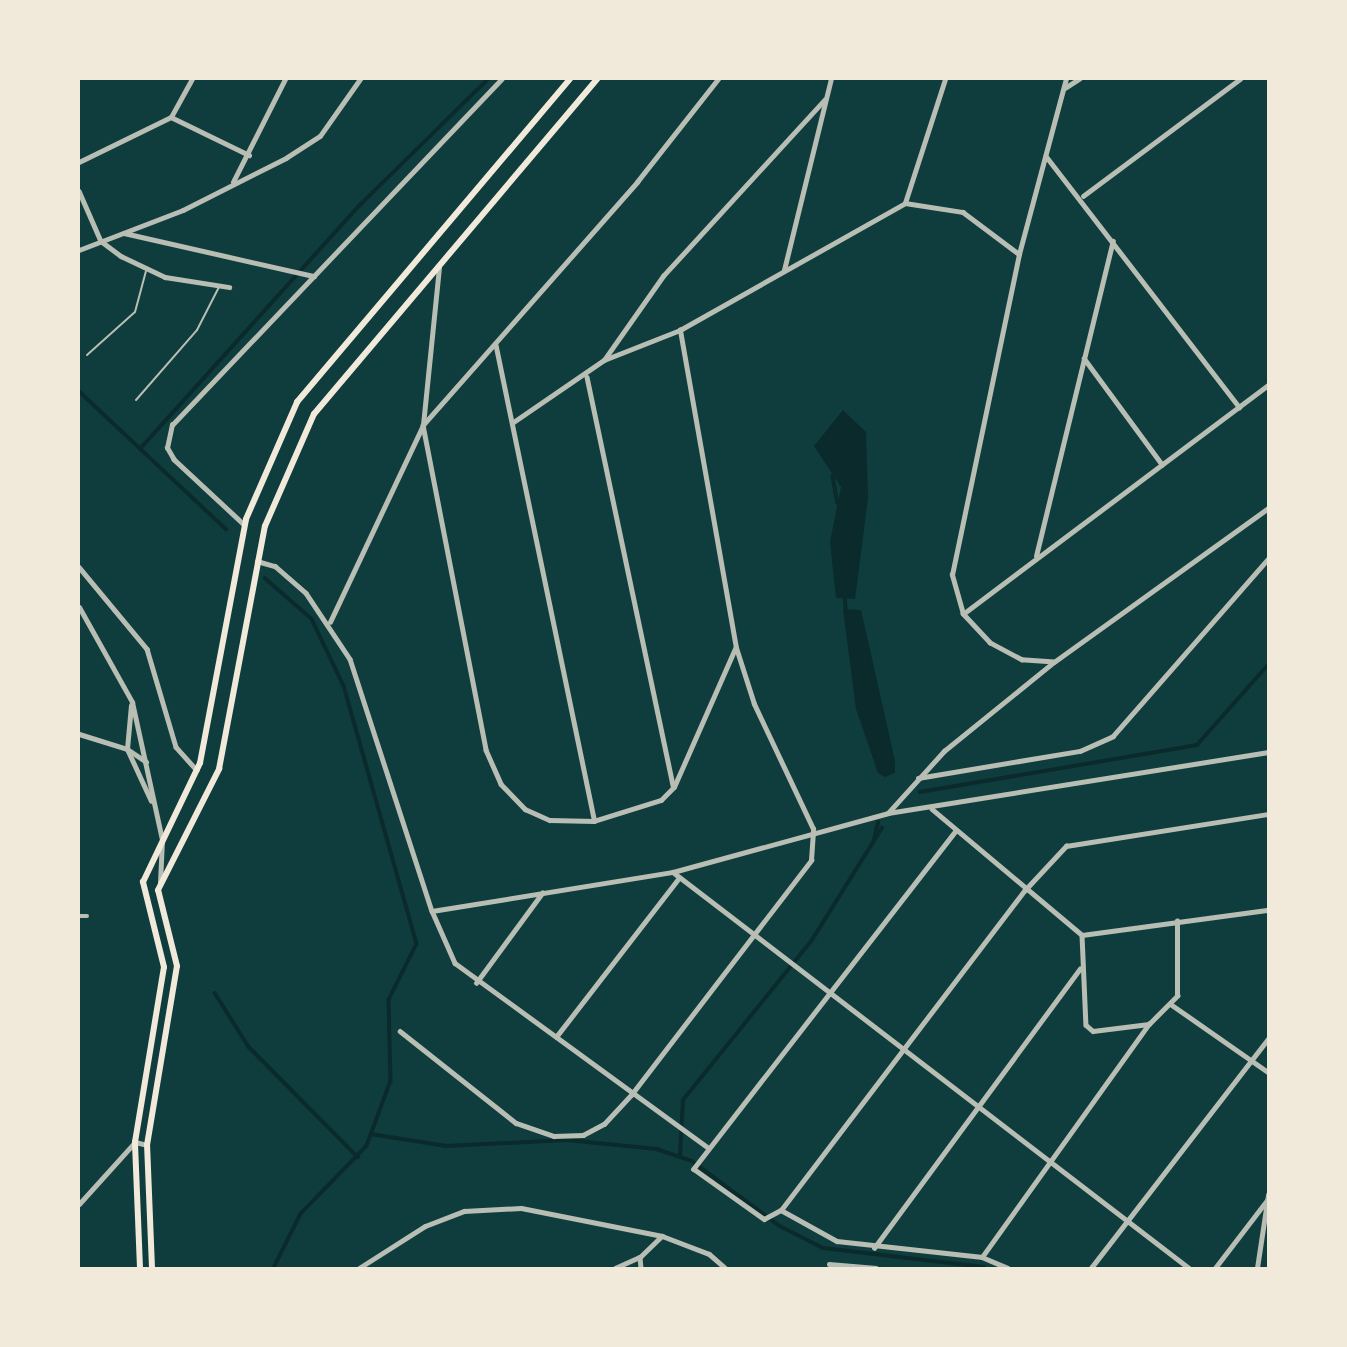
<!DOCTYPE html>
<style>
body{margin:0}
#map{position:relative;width:1347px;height:1347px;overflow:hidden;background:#0f3d3e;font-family:"Noto Sans",sans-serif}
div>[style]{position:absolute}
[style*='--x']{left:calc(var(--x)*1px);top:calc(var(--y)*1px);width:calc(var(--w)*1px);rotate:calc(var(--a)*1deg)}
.water>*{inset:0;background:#0a2a2b}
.stream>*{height:3.5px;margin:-1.75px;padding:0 1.75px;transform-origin:1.75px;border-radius:1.75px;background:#0a2a2b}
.service>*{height:2px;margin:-1px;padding:0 1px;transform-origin:1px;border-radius:1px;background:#b8beb3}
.minor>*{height:4.5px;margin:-2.25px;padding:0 2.25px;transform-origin:2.25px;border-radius:2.25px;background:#b8beb3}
.tertiary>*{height:5px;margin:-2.5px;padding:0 2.5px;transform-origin:2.5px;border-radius:2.5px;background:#b8beb3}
.secondary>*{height:6px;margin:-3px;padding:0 3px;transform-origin:3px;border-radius:3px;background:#f1e9da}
span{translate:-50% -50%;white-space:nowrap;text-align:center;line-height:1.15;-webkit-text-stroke:5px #f1e9da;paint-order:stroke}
.frame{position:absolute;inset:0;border:80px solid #f1e9da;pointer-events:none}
</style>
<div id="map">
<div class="water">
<i style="clip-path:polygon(843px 410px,866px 432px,868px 498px,855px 599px,836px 598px,830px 542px,841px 487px,814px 446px)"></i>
<i style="clip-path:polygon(843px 609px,861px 610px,895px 761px,895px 773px,885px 777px,878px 773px,856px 709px)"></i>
</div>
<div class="stream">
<i style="--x:79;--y:391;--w:202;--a:43.2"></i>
<i style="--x:140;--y:449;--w:329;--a:-48"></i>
<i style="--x:360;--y:205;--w:180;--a:-44.5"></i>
<i style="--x:833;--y:476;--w:27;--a:80"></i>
<i style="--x:265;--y:578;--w:62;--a:41.1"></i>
<i style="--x:312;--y:619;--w:74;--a:64.5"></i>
<i style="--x:344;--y:686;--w:268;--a:74.2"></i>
<i style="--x:417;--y:944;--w:63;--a:116.6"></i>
<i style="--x:389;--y:1000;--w:81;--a:88.6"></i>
<i style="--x:391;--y:1081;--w:69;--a:110.3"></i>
<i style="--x:367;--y:1146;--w:95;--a:134.1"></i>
<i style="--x:301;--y:1214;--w:60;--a:116.6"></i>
<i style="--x:845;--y:594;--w:16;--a:86"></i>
<i style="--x:920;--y:792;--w:281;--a:-9.6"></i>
<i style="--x:1197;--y:745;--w:107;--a:-48.4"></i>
<i style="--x:874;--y:840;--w:18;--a:-77"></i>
<i style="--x:215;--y:993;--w:64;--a:57.8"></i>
<i style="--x:249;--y:1047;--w:155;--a:45.3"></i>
<i style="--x:371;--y:1134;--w:76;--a:9.1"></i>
<i style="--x:446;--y:1146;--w:121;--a:-2.8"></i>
<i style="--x:567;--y:1140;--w:90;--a:5.7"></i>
<i style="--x:657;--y:1149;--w:37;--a:19"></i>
<i style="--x:692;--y:1161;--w:109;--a:36.5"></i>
<i style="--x:780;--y:1226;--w:48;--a:27.1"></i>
<i style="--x:823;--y:1248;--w:162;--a:6.7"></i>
<i style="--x:680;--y:1156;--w:56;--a:-86.9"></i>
<i style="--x:683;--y:1100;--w:206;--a:-51.1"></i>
<i style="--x:812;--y:940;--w:132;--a:-58"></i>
</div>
<div class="service">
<i style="--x:87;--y:355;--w:64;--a:-41.9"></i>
<i style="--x:135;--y:312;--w:42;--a:-75"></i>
<i style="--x:136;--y:400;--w:93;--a:-48.9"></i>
<i style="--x:197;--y:330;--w:48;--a:-62.9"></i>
</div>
<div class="minor">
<i style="--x:1065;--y:88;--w:17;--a:-33"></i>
<i style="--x:171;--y:117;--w:43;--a:-61.1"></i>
<i style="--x:1046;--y:156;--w:317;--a:52.4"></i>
<i style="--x:79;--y:162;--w:102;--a:-26.1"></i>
<i style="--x:171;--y:117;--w:87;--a:26"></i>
<i style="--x:233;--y:182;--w:115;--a:-63.2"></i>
<i style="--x:79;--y:191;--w:55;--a:66.3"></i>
<i style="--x:101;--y:241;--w:25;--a:37"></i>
<i style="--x:121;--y:256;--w:49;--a:25.5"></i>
<i style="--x:165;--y:277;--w:65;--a:8.9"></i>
<i style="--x:1083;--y:196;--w:196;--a:-36.7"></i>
<i style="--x:905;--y:203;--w:130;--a:-72.1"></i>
<i style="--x:124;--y:233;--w:195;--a:12.8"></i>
<i style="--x:79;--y:250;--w:111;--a:-21"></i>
<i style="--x:183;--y:210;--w:115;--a:-26.8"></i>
<i style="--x:286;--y:158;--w:40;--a:-32.9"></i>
<i style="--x:320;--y:136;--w:70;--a:-54.9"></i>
<i style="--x:784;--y:270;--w:197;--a:-76.2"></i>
<i style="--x:496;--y:345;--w:485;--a:78.3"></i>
<i style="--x:1084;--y:358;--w:132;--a:53.7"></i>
<i style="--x:604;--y:360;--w:82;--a:-21.5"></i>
<i style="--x:680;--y:330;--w:258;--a:-29.4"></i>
<i style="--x:905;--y:203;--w:59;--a:8.8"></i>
<i style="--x:963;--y:212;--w:70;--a:36.9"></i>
<i style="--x:587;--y:377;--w:418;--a:78.1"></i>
<i style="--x:512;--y:423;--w:112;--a:-34.4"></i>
<i style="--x:604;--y:360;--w:103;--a:-54.9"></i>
<i style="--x:663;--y:276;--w:239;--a:-47.5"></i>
<i style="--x:423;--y:425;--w:331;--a:79"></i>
<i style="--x:486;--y:750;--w:37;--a:66"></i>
<i style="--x:501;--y:784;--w:35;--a:46"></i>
<i style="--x:525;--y:809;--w:27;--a:24"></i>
<i style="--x:550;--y:820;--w:44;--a:1.3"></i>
<i style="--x:594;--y:821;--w:70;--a:-17.4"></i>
<i style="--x:661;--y:800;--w:18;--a:-45"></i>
<i style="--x:674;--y:787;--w:151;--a:-66.2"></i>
<i style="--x:423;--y:425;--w:324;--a:-48.6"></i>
<i style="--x:637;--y:182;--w:131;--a:-51.8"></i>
<i style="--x:244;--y:525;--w:96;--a:-137.1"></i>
<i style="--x:174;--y:460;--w:14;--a:-120"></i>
<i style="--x:167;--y:448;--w:24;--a:-78"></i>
<i style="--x:172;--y:425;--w:478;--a:-46.4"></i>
<i style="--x:1036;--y:556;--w:324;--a:-76.3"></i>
<i style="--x:257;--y:561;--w:19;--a:16"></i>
<i style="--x:275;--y:566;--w:41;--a:41.1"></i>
<i style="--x:306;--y:593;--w:79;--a:56.3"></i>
<i style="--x:350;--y:659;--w:265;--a:72"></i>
<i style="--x:432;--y:911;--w:57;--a:66.1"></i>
<i style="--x:455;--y:963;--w:311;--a:36.1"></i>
<i style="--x:79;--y:567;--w:107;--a:50.3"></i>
<i style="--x:147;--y:649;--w:102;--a:73.5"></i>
<i style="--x:176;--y:747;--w:31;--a:48"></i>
<i style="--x:963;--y:614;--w:381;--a:-36.9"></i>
<i style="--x:330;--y:622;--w:218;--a:-64.7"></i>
<i style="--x:423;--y:425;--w:158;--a:-84.2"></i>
<i style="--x:1054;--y:662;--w:32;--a:-176"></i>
<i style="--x:1022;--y:660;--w:36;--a:-152"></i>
<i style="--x:990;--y:643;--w:40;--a:-133"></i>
<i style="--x:963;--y:614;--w:41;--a:-105.8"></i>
<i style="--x:952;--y:575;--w:328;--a:-78.2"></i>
<i style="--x:1019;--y:254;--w:181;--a:-75"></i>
<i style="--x:918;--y:778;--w:164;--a:-9.5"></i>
<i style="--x:1080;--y:751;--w:36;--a:-24"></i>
<i style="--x:1113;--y:736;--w:235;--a:-48.8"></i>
<i style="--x:932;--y:809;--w:196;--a:40"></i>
<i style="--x:1082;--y:935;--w:188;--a:-7.7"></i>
<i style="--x:888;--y:813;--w:84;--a:-47.9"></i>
<i style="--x:944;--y:751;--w:141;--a:-39"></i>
<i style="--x:1054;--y:662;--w:264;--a:-35.7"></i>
<i style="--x:956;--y:831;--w:428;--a:127.8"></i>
<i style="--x:694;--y:1169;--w:86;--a:35.5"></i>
<i style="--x:764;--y:1219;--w:19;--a:-28"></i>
<i style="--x:781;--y:1210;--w:401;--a:-52.7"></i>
<i style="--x:1024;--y:891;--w:62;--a:-47"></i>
<i style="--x:1066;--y:846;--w:205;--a:-9"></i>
<i style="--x:673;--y:872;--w:650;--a:37.5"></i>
<i style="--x:432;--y:911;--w:244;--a:-9.2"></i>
<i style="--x:673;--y:872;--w:223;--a:-15.3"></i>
<i style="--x:888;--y:813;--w:385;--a:-9.1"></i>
<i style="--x:79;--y:916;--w:8;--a:0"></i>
<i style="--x:1082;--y:935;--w:90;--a:87.5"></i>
<i style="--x:1086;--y:1025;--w:9;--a:41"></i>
<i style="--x:1093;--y:1031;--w:56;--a:-7.1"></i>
<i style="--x:1149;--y:1024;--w:40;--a:-45"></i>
<i style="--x:1177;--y:996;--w:75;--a:-90"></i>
<i style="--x:476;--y:983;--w:112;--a:-53.7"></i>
<i style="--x:1172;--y:1005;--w:117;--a:34.9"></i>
<i style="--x:400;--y:1031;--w:148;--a:38.4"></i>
<i style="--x:516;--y:1123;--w:40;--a:18.9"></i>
<i style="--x:554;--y:1136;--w:29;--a:-2"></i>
<i style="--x:583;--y:1135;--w:24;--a:-28"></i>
<i style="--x:604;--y:1124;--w:40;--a:-47"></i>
<i style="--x:631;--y:1095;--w:296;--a:-52.5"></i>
<i style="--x:811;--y:860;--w:31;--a:-86"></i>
<i style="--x:813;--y:829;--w:138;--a:-115.3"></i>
<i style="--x:754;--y:704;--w:59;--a:-107.8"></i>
<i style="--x:736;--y:648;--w:323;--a:-100"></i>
<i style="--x:556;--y:1037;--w:201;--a:-52.3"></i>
<i style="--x:781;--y:1210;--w:64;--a:29"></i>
<i style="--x:837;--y:1241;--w:146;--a:6.3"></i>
<i style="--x:982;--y:1257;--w:28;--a:23"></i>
<i style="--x:874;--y:1248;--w:347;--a:-53.6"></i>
<i style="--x:640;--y:1257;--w:11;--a:85"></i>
<i style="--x:982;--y:1257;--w:287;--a:-54.4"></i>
<i style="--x:829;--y:1264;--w:47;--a:4.9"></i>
<i style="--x:615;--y:1268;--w:27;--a:-24"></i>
<i style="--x:640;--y:1257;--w:30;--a:-44"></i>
<i style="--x:1091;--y:1268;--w:289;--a:-52.3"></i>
<i style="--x:1215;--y:1268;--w:87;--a:-52.5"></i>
<i style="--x:1257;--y:1268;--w:74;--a:-81.4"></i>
</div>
<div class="tertiary">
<i style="--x:79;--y:607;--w:109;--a:60.8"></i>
<i style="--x:132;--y:702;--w:141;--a:77.7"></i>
<i style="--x:162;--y:840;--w:43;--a:92.7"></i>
<i style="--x:131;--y:705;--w:44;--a:95.2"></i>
<i style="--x:127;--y:749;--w:57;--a:65.2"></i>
<i style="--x:79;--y:734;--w:50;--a:17.4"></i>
<i style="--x:127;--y:749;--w:23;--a:34"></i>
<i style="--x:79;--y:1204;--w:84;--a:-47.9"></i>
<i style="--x:135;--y:1142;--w:12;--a:14"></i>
<i style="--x:359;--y:1268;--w:78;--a:-32.5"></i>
<i style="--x:425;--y:1226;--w:42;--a:-21"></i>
<i style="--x:464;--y:1211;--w:57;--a:-3"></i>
<i style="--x:521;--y:1208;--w:144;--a:11.2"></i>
<i style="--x:662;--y:1236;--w:50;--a:21"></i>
<i style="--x:709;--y:1254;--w:21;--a:41"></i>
</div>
<div class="secondary">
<i style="--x:140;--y:1268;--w:126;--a:-92.3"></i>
<i style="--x:135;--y:1142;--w:177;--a:-80.6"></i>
<i style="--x:164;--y:967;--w:88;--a:-103.9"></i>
<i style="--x:143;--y:882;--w:132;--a:-64.4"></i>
<i style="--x:200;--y:763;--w:248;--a:-79.3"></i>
<i style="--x:246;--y:519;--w:128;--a:-66.4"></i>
<i style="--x:297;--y:402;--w:423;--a:-49.8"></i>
<i style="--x:152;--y:1268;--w:123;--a:-92.3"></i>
<i style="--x:147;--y:1145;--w:181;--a:-80.5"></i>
<i style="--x:177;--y:966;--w:78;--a:-104"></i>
<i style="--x:158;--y:890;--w:136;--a:-63.2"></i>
<i style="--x:219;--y:769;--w:247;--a:-79.3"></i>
<i style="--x:265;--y:526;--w:122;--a:-66.4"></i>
<i style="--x:314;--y:414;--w:439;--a:-49.8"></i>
</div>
<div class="frame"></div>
</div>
